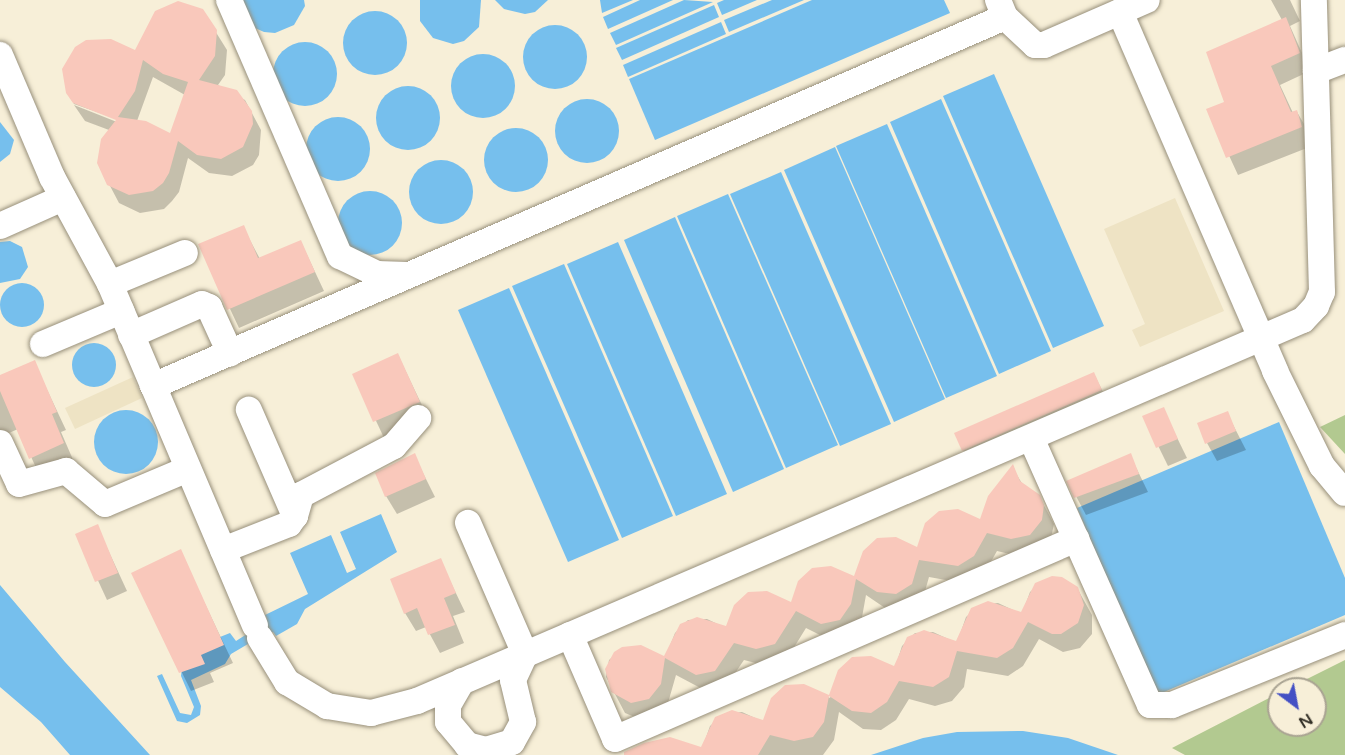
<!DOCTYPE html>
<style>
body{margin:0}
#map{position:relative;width:1345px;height:755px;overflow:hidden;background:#f7efd8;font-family:"Varela Round",sans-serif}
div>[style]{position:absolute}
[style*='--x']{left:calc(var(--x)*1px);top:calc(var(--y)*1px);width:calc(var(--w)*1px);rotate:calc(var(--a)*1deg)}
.built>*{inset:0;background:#eee3c4}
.green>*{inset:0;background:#b2c990}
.water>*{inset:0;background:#76bfed}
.round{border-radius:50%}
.shadow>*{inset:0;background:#0003}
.building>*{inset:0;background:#f9c8bb}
.roads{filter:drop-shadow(0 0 2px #98907b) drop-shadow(0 0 2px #98907b)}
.minor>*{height:26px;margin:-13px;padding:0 13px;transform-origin:13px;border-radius:13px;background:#fff}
span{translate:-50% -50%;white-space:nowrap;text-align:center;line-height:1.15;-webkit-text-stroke:4.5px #f7efd8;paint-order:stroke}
.north{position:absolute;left:1267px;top:677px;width:60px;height:60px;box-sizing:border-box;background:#f7efd8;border:2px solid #a9a392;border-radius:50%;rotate:148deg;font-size:16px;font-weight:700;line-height:24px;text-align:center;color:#343128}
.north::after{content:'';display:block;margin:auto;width:21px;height:27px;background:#4450c4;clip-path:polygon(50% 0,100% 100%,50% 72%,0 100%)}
</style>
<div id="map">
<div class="built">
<i style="clip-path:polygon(1175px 198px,1224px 311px,1140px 347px,1132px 330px,1145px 324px,1104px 229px)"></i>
<i style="clip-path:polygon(133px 377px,142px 398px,75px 429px,65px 408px)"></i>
</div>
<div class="green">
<i style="clip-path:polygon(1345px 415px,1345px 454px,1320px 427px)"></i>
<i style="clip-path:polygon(1345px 660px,1345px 755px,1185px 755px,1172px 748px,1279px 693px,1279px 725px,1315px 725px,1315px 689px,1287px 689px)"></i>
</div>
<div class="water">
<i style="clip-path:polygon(240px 0,304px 0,305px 6px,294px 25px,275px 33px,264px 32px,255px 28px)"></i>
<i style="clip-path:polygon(420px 0,481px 0,479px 27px,464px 41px,453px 44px,433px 38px,420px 21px)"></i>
<i style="clip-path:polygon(495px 0,548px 0,535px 12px,525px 14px,504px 9px)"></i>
<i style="clip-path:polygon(600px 0,633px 0,602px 13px)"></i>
<i style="clip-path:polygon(640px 0,673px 0,608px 29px,603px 17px)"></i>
<i style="clip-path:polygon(684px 0,713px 2px,616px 45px,610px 33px)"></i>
<i style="clip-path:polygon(724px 0,757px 0,722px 15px,717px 3px)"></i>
<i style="clip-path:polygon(772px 0,804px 0,729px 32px,724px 20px)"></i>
<i style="clip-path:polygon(812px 0,944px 0,950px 13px,655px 140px,629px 79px)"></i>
<i style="clip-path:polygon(714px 5px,719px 17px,622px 60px,616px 48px)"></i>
<i class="round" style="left:343px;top:11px;width:64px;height:64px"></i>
<i style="clip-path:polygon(721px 22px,726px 34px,628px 77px,623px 65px)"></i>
<i class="round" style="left:523px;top:25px;width:64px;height:64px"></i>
<i class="round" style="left:273px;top:42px;width:64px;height:64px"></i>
<i class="round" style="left:451px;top:54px;width:64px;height:64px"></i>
<i style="clip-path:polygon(994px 74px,1104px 326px,1053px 348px,943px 96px)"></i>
<i class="round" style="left:376px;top:86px;width:64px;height:64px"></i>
<i class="round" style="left:555px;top:99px;width:64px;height:64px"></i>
<i style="clip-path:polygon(941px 99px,1051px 351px,999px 374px,890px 122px)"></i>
<i class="round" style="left:306px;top:117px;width:64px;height:64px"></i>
<i style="clip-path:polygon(0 122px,14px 140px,10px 154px,0 162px)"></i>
<i style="clip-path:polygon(887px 124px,997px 376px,946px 398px,836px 146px)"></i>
<i class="round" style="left:484px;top:128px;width:64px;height:64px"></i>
<i style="clip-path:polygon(835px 147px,945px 399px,894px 422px,784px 170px)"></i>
<i class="round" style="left:409px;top:160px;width:64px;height:64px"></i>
<i style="clip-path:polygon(781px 172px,891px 424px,840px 446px,730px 194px)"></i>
<i class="round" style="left:338px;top:191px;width:64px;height:64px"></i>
<i style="clip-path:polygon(728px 194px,838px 445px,786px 468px,677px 216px)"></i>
<i style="clip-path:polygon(675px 217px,784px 469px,733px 492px,624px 240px)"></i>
<i style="clip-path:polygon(10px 241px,22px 247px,28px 267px,20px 279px,0 283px,0 242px)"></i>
<i style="clip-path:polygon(618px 242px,727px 494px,676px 516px,567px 264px)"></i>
<i style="clip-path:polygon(564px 264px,673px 516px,622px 538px,512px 286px)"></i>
<i class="round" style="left:0;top:283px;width:44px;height:44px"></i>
<i style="clip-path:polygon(509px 288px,619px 540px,568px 562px,458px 310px)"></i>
<i class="round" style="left:72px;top:343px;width:44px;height:44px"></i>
<i class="round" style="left:94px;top:410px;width:64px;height:64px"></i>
<i style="clip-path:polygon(1279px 422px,1345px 578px,1345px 615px,1157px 695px,1077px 508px)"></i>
<i style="clip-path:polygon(381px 514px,397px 552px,305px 609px,297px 624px,276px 636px,273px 632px,263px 635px,231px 654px,225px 664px,191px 680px,201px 706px,200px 715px,187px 723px,177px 721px,157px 676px,162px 674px,180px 713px,191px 715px,194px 707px,181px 676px,182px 667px,220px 637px,230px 633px,236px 641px,258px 627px,267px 619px,265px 615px,308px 594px,290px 553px,331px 535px,347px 573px,356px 569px,340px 532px)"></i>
<i style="clip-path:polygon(0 585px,65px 662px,150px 755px,70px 755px,41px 722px,0 687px)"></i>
<i style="clip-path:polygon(1023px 731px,1068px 738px,1118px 755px,871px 755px,923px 738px,957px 732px)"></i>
</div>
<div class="shadow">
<i style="clip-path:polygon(1271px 0,1290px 0,1300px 21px,1290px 26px,1310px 71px,1280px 85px,1293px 113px,1297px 112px,1307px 129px,1312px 146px,1238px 175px,1208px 110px,1226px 103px,1282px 20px)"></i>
<i style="clip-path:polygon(evenodd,179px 3px,202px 10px,227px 50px,225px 75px,218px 85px,245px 100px,261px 130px,259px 155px,253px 165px,232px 176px,209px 173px,188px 158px,179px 192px,172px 201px,164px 209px,140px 213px,119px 203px,109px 184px,109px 130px,85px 121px,74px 105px,122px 124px,123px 121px,74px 104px,67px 92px,136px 52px,179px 3px,153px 77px,185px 95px,171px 135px,137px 121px,153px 77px)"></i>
<i style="clip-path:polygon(243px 227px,260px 259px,301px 242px,324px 291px,239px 328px,200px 245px)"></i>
<i style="clip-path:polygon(398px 355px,429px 420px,385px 440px,354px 374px)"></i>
<i style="clip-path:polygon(34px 362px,66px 430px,61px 432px,74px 462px,40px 476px,18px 429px,0 437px,0 376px)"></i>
<i style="clip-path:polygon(1094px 374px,1111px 408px,973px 468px,963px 450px)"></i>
<i style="clip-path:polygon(1163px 409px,1187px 458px,1168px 466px,1144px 417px)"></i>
<i style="clip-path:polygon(1227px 413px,1246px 450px,1217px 461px,1207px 443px)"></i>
<i style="clip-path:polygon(414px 455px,435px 497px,397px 514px,386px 496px)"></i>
<i style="clip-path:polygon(1130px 455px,1148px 492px,1086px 515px,1068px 481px)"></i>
<i style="clip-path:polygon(1012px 467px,1023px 485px,1039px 496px,1054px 524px,1051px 538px,1022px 557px,997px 551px,984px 574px,968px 584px,929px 577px,922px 602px,888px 610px,866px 595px,861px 623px,832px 641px,806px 628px,785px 662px,767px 666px,744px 660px,725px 688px,708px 692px,676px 675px,666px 710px,642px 720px,625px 713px,606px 677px,609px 660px,623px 648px,641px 647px,665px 658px,675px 633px,688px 620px,707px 619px,726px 628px,854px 578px,981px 521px)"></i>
<i style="clip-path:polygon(97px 526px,127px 591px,107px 600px,77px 535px)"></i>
<i style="clip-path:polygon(180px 551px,233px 663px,210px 673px,214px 682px,191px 691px,133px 573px)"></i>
<i style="clip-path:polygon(440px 560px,465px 612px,453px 616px,464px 643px,440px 653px,426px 627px,416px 631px,405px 613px)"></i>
<i style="clip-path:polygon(1044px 580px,1077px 588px,1092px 615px,1092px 634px,1080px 648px,1063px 652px,1039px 639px,1023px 666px,1008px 676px,967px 669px,964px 687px,952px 701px,935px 706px,909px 699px,896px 720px,881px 730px,863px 729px,839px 712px,834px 740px,823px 755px,648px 755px,702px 749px,710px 726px,724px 714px,742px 712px,764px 722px,804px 685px,830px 698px,839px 671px,895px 668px,902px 646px,915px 633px,933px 632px,957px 643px,966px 617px,980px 605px,998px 603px,1022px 614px,1030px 592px)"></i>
</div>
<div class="building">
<i style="clip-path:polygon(evenodd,178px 1px,203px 9px,217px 30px,215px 56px,199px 80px,237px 90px,252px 111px,253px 124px,243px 147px,221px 159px,197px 155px,178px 141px,169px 173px,163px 183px,153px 191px,129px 195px,107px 185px,97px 163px,101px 139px,116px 120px,73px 103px,66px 93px,62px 69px,75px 47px,86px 40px,111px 39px,135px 50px,155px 11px,178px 1px,143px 60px,163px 74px,188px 82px,170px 133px,146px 121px,118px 117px,135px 91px,143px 60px)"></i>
<i style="clip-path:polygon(1286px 17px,1300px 53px,1271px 66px,1291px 112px,1297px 110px,1302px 127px,1226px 158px,1206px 109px,1224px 102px,1206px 52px)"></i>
<i style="clip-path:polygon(244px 225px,258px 258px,301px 240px,315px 272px,227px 310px,198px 244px)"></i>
<i style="clip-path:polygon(398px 353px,420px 402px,373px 422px,352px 374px)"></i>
<i style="clip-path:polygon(35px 360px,57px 412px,52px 414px,64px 443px,29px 459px,0 391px,0 375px)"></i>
<i style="clip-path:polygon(1094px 372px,1102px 390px,962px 451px,954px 433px)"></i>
<i style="clip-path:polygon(1164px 407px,1178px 439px,1156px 448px,1142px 416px)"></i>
<i style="clip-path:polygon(1228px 411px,1236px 431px,1205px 444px,1197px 423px)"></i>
<i style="clip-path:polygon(415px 453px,426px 479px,385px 497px,375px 473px)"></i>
<i style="clip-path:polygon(1131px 453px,1139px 474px,1074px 498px,1066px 481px)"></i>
<i style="clip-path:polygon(1013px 464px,1020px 481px,1040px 495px,1044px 505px,1042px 520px,1030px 535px,1011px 539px,987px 533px,974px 556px,958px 566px,919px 560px,912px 584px,896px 594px,877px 592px,856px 579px,851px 604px,840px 620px,821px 624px,796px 611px,775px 644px,756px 649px,734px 643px,715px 671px,696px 675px,665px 658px,661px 684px,649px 699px,631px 703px,611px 692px,605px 669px,614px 652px,622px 647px,641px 645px,664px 656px,680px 624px,697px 617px,726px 626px,734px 605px,748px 592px,767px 591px,791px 602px,798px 581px,812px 568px,831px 566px,854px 576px,863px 551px,877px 538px,896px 537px,917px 547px,925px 523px,939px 511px,958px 509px,980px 519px,988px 496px)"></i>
<i style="clip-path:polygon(98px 524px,118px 573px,95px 582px,75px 534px)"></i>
<i style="clip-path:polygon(181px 549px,224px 645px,201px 655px,205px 664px,179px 673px,131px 573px)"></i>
<i style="clip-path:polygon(441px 558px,456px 593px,444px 598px,455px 625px,428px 635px,417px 608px,404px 614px,390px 579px)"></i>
<i style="clip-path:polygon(1052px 576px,1062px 577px,1078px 587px,1084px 605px,1078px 623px,1061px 634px,1052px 634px,1028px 622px,1013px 648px,997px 658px,957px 651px,949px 677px,933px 687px,899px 681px,887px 702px,871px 713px,852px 711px,829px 696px,824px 722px,813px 737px,794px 741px,770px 735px,758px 755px,624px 755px,624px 752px,644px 743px,670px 737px,701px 747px,715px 717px,732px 710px,763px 720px,771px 698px,785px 685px,804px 684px,829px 695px,838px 670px,852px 657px,871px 656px,894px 666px,907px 637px,924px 630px,956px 641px,971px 608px,988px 601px,1021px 612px,1035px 583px)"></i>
</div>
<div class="roads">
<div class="minor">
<i style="--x:229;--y:0;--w:279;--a:66.6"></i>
<i style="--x:340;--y:256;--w:41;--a:25.9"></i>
<i style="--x:377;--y:274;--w:30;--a:2"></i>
<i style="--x:998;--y:0;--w:18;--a:68"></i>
<i style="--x:1005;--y:17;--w:41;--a:43"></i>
<i style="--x:1035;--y:45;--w:9;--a:0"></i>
<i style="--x:1044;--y:45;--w:112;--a:-23.6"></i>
<i style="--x:1120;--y:12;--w:391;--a:66.6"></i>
<i style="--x:1275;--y:371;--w:106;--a:63.7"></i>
<i style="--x:1322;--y:466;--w:35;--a:50"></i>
<i style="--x:0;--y:55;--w:133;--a:66.9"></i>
<i style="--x:52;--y:177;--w:122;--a:61.5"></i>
<i style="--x:110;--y:284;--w:371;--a:67"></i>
<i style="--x:1316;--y:71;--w:31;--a:-21"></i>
<i style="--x:0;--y:226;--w:69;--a:-24"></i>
<i style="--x:110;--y:284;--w:81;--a:-22.5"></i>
<i style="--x:131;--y:335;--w:77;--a:-23.6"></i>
<i style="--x:202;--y:304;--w:8;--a:23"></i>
<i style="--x:209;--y:307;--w:51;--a:65.5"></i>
<i style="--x:43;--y:344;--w:85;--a:-22.9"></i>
<i style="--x:153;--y:386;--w:928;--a:-23.42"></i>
<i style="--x:1031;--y:438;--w:292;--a:66"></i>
<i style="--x:1150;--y:705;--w:22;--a:0"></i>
<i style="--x:1172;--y:705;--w:187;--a:-22"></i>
<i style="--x:0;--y:443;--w:45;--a:65.1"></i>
<i style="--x:19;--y:484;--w:49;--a:-15.5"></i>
<i style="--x:66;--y:471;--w:51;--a:40.2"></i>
<i style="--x:105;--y:504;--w:90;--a:-22.9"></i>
<i style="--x:295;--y:516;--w:22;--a:-74"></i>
<i style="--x:301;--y:495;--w:105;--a:-27.8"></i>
<i style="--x:394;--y:446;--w:37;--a:-49"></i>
<i style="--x:223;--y:550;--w:71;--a:-21.5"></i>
<i style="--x:289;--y:524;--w:10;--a:-53"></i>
<i style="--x:295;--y:516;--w:116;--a:-113.5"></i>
<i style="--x:570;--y:635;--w:113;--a:66.6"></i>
<i style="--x:615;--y:739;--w:503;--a:-23.45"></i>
<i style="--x:260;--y:638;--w:52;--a:58.5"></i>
<i style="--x:287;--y:682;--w:47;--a:31"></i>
<i style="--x:327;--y:706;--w:45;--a:9"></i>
<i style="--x:371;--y:713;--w:48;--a:-14.6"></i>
<i style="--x:417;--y:701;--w:964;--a:-23.27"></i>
<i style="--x:1303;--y:320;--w:19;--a:-47"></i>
<i style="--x:1316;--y:306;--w:15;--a:-67"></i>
<i style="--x:1322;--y:292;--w:292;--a:-91.6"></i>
<i style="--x:462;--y:681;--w:28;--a:120"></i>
<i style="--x:448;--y:705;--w:17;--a:90"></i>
<i style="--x:448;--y:722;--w:30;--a:50"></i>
<i style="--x:467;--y:745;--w:20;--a:15"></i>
<i style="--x:486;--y:750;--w:27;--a:-17"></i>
<i style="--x:512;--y:742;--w:23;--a:-61"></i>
<i style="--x:523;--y:722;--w:43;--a:-103.4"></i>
<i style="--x:513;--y:680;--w:29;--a:-65"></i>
<i style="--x:525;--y:654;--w:143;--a:-113.5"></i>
</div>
</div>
<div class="north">N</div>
</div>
